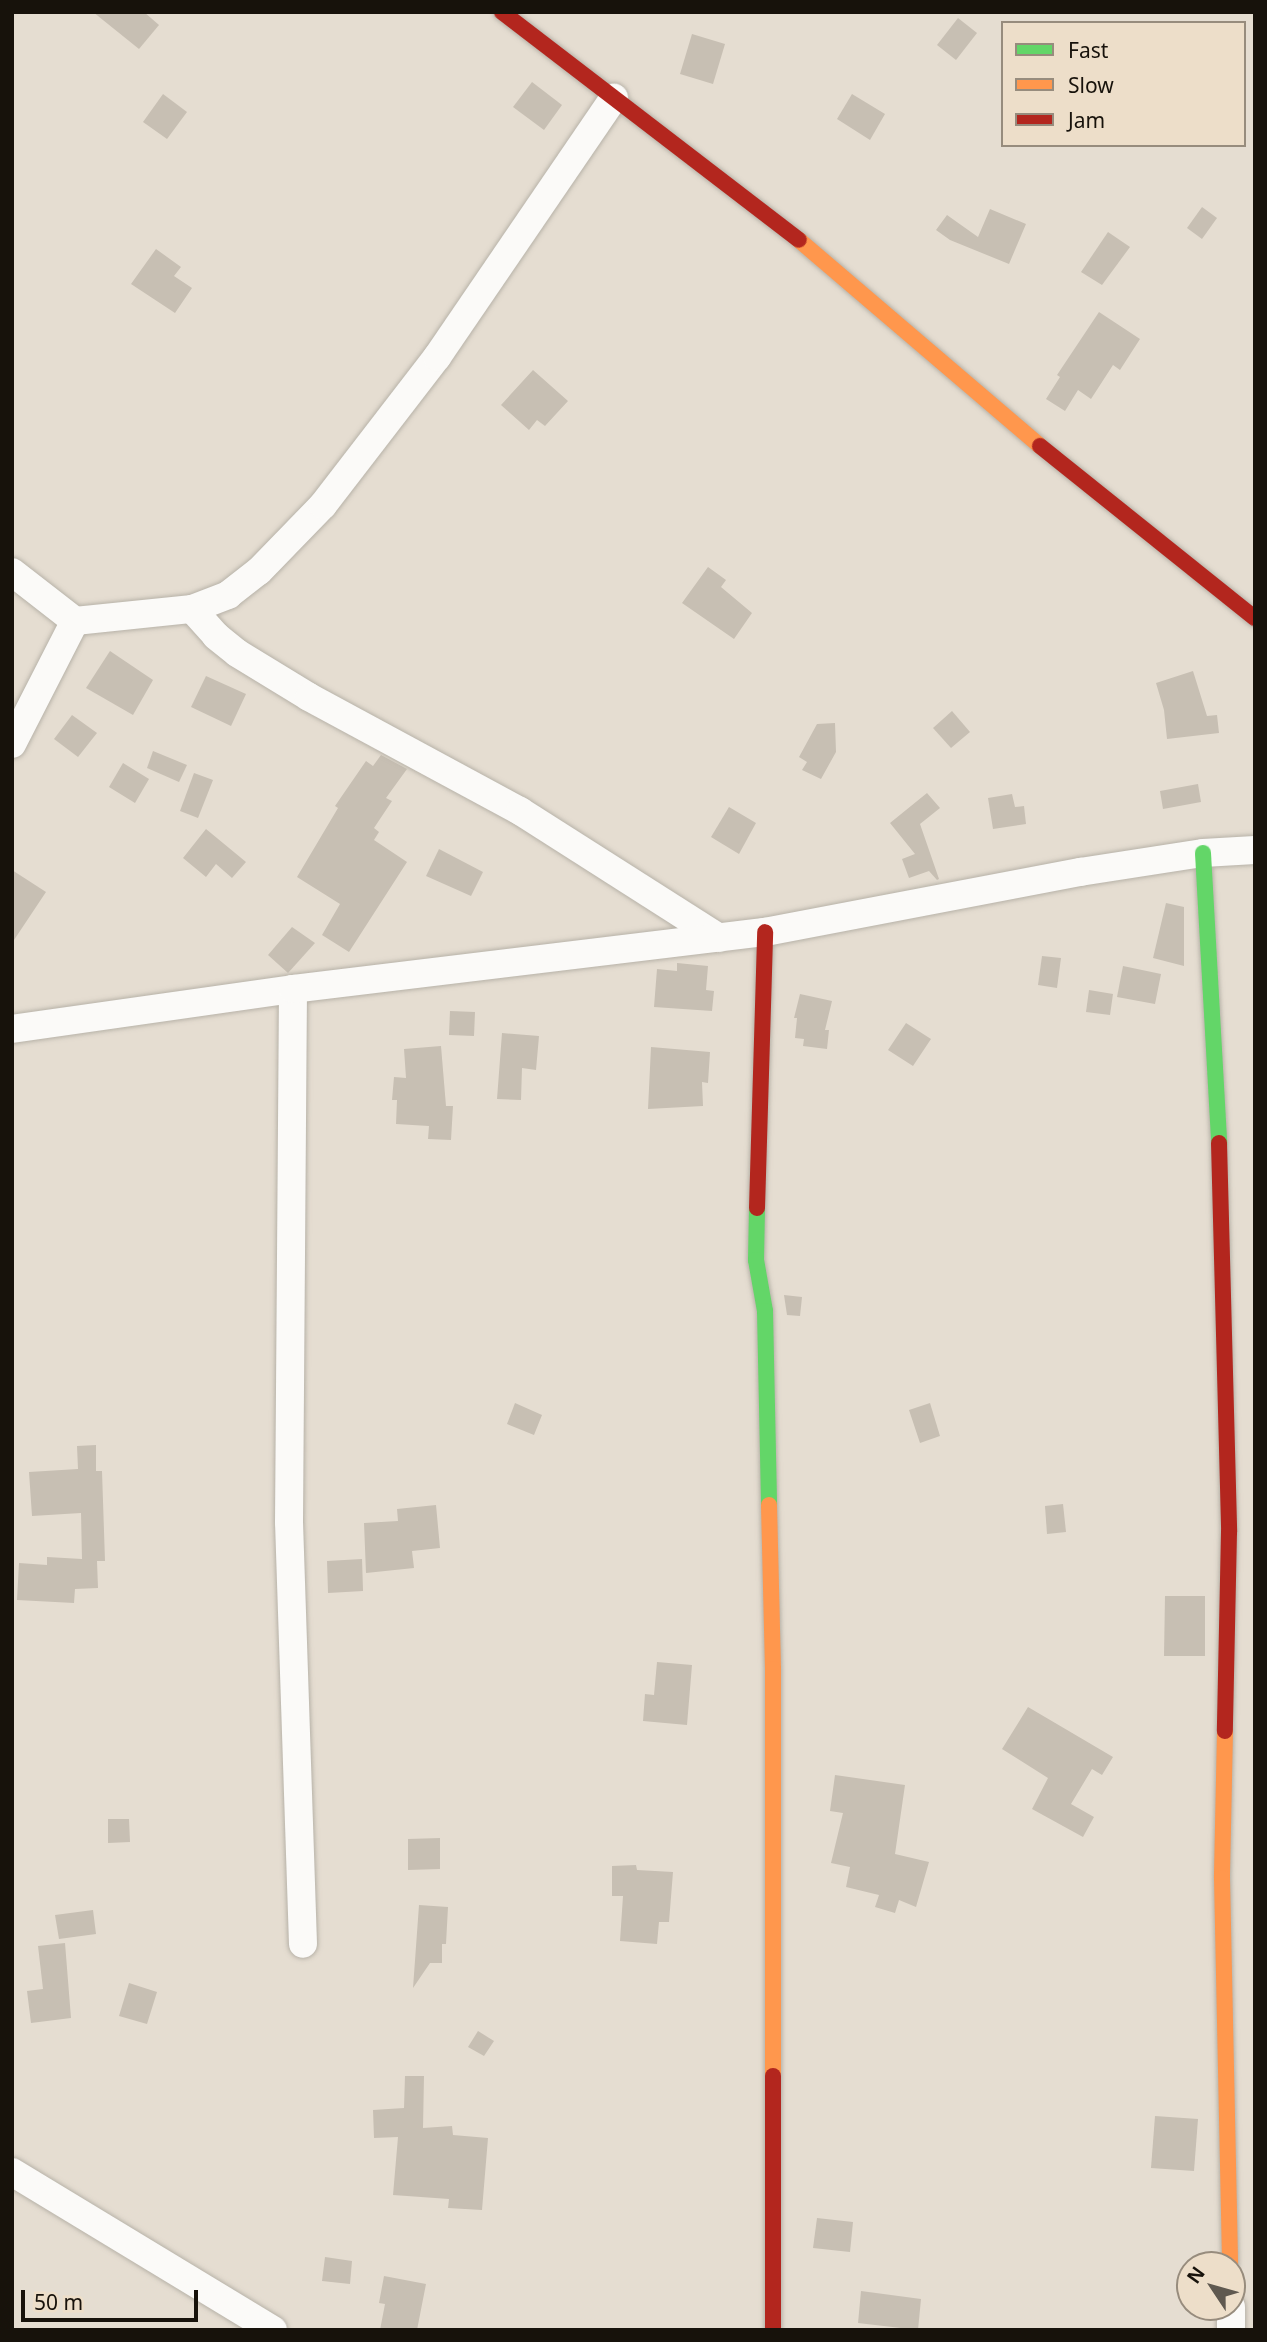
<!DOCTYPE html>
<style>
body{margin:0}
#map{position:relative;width:1267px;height:2342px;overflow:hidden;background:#e5ddd1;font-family:"Noto Sans",sans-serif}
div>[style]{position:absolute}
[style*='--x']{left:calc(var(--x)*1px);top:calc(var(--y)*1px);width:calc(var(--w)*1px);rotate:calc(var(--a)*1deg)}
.building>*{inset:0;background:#c7bfb3}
.roads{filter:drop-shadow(0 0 2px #b7b2a8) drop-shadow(0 0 2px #b7b2a8)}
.street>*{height:28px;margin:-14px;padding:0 14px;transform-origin:14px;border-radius:14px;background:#fbfaf8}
.fast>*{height:16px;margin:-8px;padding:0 8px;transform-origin:8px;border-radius:8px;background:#63d668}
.slow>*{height:16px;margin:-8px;padding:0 8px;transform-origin:8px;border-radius:8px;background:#ff974d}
.jam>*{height:16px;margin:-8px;padding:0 8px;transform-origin:8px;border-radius:8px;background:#b3261e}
span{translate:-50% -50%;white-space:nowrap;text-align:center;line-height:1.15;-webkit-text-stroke:7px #eddec9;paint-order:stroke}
.frame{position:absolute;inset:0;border:14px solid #17120b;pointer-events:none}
.legend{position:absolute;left:1001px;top:21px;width:245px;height:126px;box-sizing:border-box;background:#eddec9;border:2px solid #978c7d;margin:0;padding:9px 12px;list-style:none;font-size:21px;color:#17120b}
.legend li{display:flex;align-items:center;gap:14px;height:35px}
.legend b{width:35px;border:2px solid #978c7d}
.north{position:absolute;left:1176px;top:2251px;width:70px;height:70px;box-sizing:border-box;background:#eddec9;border:2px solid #978c7d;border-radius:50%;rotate:306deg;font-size:19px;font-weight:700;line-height:28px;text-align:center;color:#17120b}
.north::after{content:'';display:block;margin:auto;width:24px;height:32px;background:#5f5950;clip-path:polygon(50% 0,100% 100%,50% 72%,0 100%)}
.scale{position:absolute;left:21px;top:2290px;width:177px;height:32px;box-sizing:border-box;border:4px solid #17120b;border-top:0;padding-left:9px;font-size:21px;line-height:24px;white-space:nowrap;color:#17120b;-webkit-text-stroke:5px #eddec9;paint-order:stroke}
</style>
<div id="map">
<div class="building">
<i style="clip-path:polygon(93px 12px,144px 12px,159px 25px,139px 49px)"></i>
<i style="clip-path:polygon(958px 18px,977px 33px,956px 60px,937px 45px)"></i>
<i style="clip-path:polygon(692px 34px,725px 44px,713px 84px,680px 74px)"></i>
<i style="clip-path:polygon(532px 82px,562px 105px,544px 130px,513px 107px)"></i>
<i style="clip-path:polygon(163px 94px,187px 112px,167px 139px,143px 122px)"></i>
<i style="clip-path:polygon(852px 94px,885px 114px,870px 140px,837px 119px)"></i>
<i style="clip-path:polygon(1202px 207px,1217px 218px,1202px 239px,1187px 228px)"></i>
<i style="clip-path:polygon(990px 209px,1026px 224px,1009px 264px,950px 240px,936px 230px,947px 215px,978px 237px)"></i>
<i style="clip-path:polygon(1108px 232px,1130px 247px,1102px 285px,1081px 272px)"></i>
<i style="clip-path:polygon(156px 249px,181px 267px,174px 276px,192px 288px,175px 313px,131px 284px)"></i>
<i style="clip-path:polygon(1099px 312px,1140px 339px,1120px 370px,1113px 365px,1091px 399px,1078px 390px,1065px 411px,1046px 399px,1060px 377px,1057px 375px)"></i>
<i style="clip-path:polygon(533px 370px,568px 401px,545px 426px,537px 420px,529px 430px,501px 405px)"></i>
<i style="clip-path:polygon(708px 567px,726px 580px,721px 587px,752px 613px,734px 639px,682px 603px)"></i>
<i style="clip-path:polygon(110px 651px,153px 680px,133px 715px,86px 688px)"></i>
<i style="clip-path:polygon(1193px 671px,1207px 716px,1217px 715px,1219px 733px,1167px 739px,1164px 710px,1156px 683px)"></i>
<i style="clip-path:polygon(206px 676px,246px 694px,231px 726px,191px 707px)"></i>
<i style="clip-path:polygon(952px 711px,970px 732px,951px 748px,933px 728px)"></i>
<i style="clip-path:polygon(72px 715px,97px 733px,78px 757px,54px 739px)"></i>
<i style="clip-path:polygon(835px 723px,836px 752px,821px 779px,802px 770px,807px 762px,799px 757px,817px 724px)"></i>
<i style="clip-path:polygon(153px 751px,187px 765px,179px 782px,147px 768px)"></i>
<i style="clip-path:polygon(381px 755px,407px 769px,386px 798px,392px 801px,374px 828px,379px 832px,374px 840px,407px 862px,349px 952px,322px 935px,340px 904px,297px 877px,338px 808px,335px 806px,366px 761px,373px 766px)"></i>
<i style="clip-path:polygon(123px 763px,149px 779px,135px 803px,109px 787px)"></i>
<i style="clip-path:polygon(194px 773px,213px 780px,198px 818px,180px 811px)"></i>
<i style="clip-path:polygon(1198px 784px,1201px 802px,1163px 809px,1160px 791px)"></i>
<i style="clip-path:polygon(927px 793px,940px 808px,920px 824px,939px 879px,937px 880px,929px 871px,909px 878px,902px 859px,915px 854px,890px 823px)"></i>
<i style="clip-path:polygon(1012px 794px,1015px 807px,1024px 806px,1026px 824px,993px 829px,988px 798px)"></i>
<i style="clip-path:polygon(729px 807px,756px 823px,739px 854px,711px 837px)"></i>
<i style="clip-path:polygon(206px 829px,246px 862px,232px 878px,216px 864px,206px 877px,183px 858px)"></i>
<i style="clip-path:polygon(439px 849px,483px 872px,471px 896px,426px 876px)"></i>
<i style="clip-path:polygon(12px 870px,46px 892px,12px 943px)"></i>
<i style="clip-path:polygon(1166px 903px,1184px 907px,1184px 966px,1153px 958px)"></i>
<i style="clip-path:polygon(292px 927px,315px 943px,288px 973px,268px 955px)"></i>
<i style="clip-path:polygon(1042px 956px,1061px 958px,1057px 988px,1038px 985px)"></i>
<i style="clip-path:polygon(677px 963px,708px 966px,706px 990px,714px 991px,712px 1011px,654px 1007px,657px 969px,677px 971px)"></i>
<i style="clip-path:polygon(1123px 966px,1161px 974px,1155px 1004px,1117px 997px)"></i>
<i style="clip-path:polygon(1089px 990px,1113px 994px,1110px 1015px,1086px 1012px)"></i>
<i style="clip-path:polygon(800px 994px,832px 1001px,825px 1030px,829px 1030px,827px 1049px,803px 1046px,804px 1039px,795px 1038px,797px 1018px,794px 1018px)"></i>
<i style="clip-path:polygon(450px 1011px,475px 1012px,474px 1036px,449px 1035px)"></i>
<i style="clip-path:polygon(906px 1023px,931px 1039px,913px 1066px,888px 1050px)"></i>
<i style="clip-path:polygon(502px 1033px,539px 1036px,536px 1070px,522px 1068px,521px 1100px,497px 1099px)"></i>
<i style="clip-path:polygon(441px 1046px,446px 1106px,453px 1106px,451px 1140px,428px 1139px,429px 1126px,396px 1124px,397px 1100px,392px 1100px,394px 1077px,406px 1078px,404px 1049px)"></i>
<i style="clip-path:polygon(651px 1047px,710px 1052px,708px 1083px,702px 1082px,703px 1106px,648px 1109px)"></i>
<i style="clip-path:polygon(784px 1295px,802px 1297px,800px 1316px,787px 1315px)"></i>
<i style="clip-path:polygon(515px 1403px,542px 1415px,534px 1435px,507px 1424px)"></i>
<i style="clip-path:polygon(930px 1403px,940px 1436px,920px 1443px,909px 1410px)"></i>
<i style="clip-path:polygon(96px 1445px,96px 1471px,102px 1471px,105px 1561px,97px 1561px,98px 1588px,75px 1589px,74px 1603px,17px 1600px,19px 1563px,47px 1565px,47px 1557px,82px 1559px,81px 1513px,32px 1516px,29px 1472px,78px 1469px,77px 1446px)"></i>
<i style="clip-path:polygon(1063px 1504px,1066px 1532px,1047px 1534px,1045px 1506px)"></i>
<i style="clip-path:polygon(436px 1505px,440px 1548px,412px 1551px,414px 1568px,366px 1573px,364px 1523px,398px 1521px,397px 1509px)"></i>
<i style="clip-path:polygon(362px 1559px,363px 1591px,328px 1593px,327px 1561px)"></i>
<i style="clip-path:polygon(1165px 1596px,1205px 1596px,1205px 1656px,1164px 1656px)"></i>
<i style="clip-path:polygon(657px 1662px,692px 1665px,687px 1725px,643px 1721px,645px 1694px,654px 1695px)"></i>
<i style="clip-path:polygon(1028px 1707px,1113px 1757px,1102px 1775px,1092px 1769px,1071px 1804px,1094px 1817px,1083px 1837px,1032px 1809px,1048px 1778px,1002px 1749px)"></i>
<i style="clip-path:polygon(835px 1775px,905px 1785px,895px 1854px,929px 1862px,916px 1907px,899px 1900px,895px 1913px,875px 1907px,879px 1895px,846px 1887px,850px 1867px,831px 1863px,843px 1813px,830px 1811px)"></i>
<i style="clip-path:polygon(108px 1819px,129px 1819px,130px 1842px,108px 1843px)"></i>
<i style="clip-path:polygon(440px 1838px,440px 1869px,408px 1870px,408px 1839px)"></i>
<i style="clip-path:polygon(636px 1865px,637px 1870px,673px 1872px,669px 1922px,659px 1922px,657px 1944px,620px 1941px,623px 1896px,612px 1896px,612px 1866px)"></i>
<i style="clip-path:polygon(419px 1905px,448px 1907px,446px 1944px,442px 1944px,442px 1963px,430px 1963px,413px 1988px)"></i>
<i style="clip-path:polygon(93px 1910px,96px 1934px,59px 1939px,55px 1915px)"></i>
<i style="clip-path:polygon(65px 1943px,71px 2018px,31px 2023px,27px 1991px,43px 1989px,38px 1946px)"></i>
<i style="clip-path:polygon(129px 1983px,157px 1992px,147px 2024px,119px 2016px)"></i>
<i style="clip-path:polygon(478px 2031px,494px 2041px,484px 2056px,468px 2047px)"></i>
<i style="clip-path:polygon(405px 2076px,424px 2076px,423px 2128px,452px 2126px,453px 2135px,488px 2138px,482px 2210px,448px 2208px,449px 2199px,393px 2195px,398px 2137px,374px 2138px,373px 2110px,404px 2108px)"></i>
<i style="clip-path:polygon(1155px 2116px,1198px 2119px,1194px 2171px,1151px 2168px)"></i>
<i style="clip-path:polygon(817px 2218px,853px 2222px,850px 2252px,813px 2248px)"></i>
<i style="clip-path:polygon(325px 2257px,352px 2261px,350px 2284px,322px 2281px)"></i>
<i style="clip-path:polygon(384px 2276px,426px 2284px,417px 2330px,380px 2330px,385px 2304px,379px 2303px)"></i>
<i style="clip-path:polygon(861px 2291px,921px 2299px,918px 2330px,858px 2323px)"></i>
</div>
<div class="roads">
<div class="street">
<i style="--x:12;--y:572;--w:80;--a:37.9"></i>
<i style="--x:75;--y:621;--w:118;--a:-5.9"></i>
<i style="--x:192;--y:609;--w:39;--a:-21"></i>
<i style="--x:228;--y:595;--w:39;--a:-38"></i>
<i style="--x:259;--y:571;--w:92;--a:-45.9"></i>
<i style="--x:323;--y:505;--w:187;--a:-52.4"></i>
<i style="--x:437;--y:357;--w:314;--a:-55.7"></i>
<i style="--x:192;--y:609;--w:36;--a:48"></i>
<i style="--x:216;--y:636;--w:27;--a:39"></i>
<i style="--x:237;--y:653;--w:84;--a:31.4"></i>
<i style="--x:309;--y:697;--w:240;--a:28.4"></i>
<i style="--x:520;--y:811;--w:236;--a:32.5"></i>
<i style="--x:12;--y:744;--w:138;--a:-62.9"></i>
<i style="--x:293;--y:989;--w:533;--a:90.43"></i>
<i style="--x:289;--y:1522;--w:422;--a:88.1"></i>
<i style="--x:12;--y:1029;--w:284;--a:-8.1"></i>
<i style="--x:293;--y:989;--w:475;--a:-6.9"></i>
<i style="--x:765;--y:932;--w:321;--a:-10.8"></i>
<i style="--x:1080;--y:872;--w:124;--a:-8.8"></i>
<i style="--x:1203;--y:853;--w:52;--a:-3.3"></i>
<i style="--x:12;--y:2172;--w:305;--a:31.2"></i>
<i style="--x:1231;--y:2307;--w:23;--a:90"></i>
</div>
<div class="fast">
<i style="--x:1203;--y:853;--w:290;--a:86.8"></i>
<i style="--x:757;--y:1208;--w:52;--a:91.1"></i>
<i style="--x:756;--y:1260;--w:52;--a:80"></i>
<i style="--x:765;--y:1311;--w:194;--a:88.8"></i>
</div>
<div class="slow">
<i style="--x:799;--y:240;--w:317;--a:40.5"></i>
<i style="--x:769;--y:1505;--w:164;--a:88.6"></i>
<i style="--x:773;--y:1669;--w:407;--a:90"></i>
<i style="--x:1225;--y:1731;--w:147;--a:91.2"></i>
<i style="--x:1222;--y:1878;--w:387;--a:88.8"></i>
</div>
<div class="jam">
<i style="--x:502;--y:12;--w:374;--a:37.5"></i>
<i style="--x:1040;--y:446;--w:275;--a:38.7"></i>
<i style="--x:1219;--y:1143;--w:389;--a:88.5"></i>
<i style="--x:1229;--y:1532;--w:199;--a:91.2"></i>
<i style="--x:757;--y:1208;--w:276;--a:-88.3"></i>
<i style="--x:773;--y:2076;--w:254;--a:90"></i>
</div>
</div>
<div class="frame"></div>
<ul class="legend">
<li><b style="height:9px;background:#63d668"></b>Fast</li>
<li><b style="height:9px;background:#ff974d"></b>Slow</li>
<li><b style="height:9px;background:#b3261e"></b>Jam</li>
</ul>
<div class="north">N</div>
<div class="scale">50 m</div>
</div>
